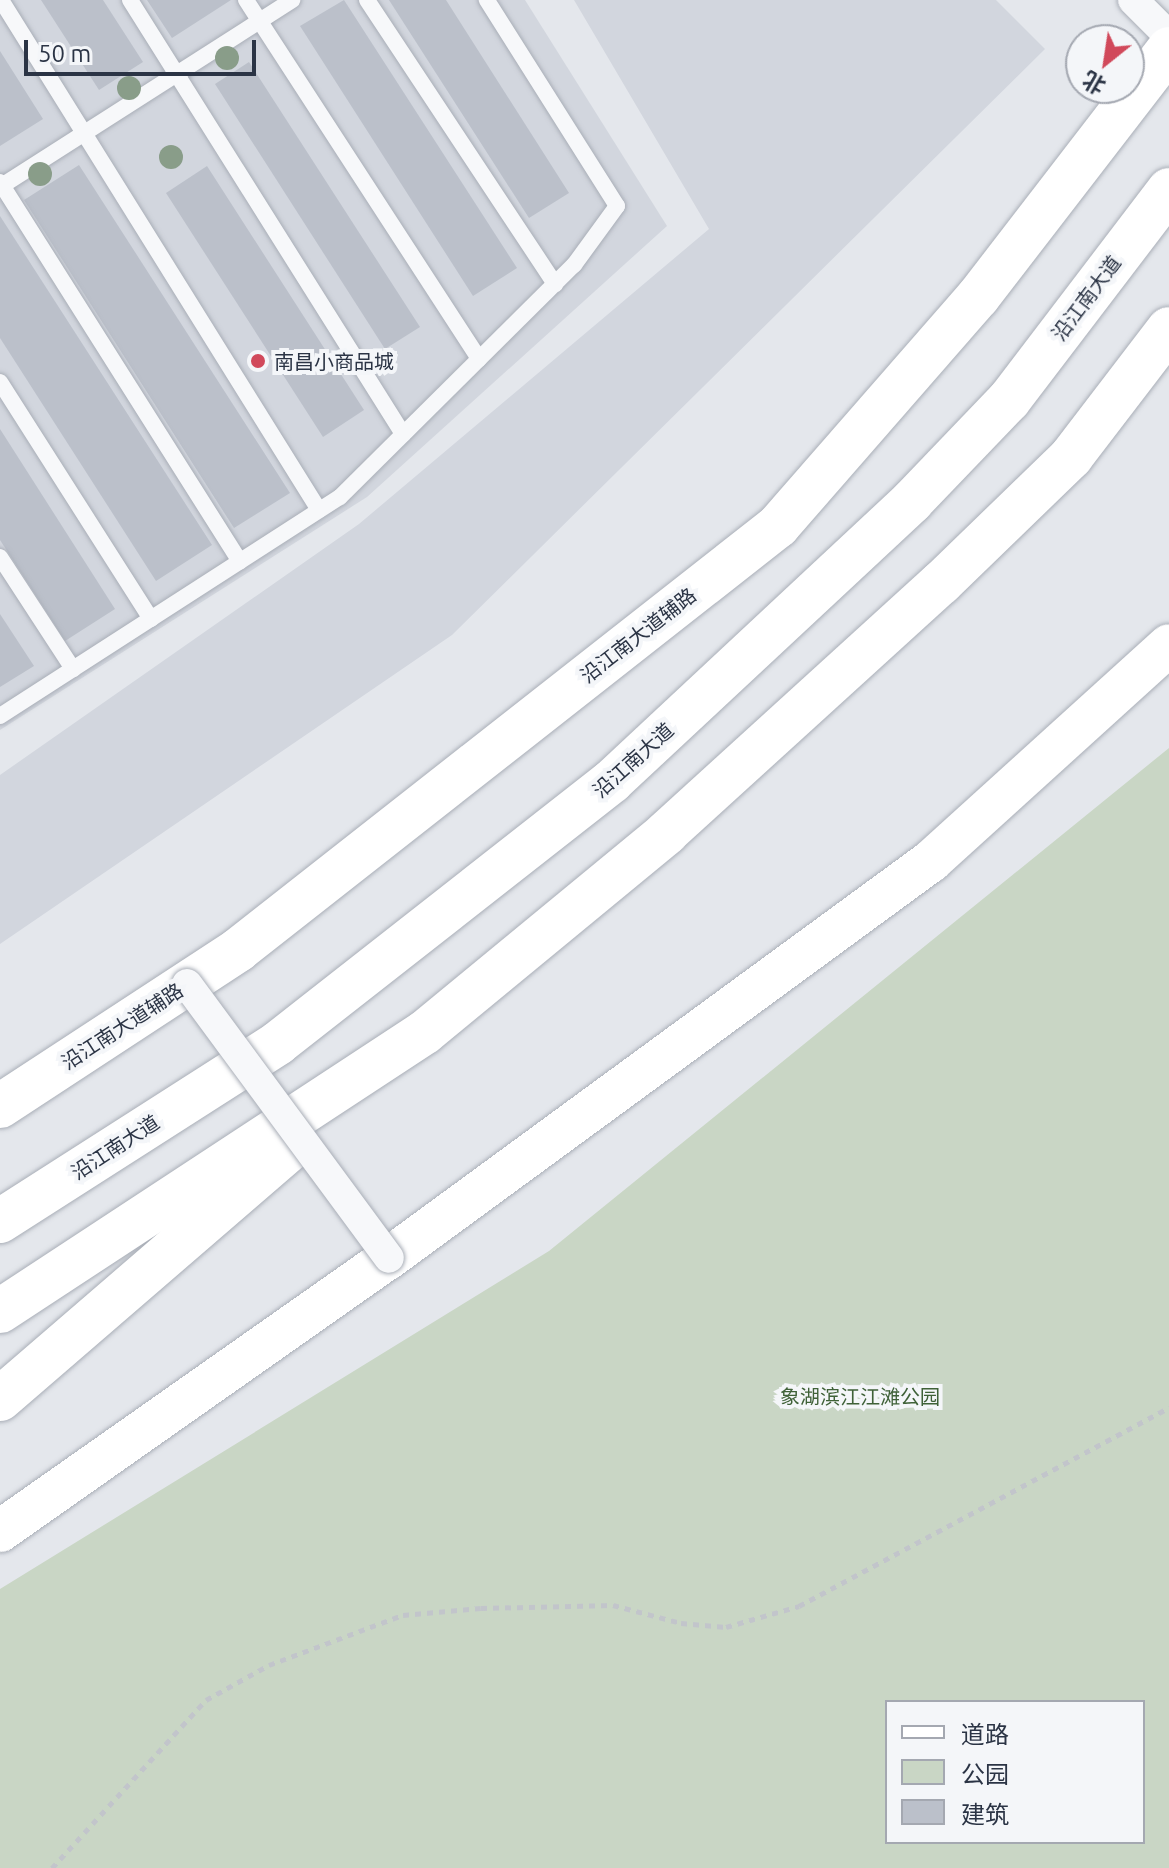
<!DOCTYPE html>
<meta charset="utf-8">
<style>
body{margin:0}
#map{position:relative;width:1169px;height:1868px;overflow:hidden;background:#e4e7ec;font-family:Ubuntu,"Noto Sans SC",sans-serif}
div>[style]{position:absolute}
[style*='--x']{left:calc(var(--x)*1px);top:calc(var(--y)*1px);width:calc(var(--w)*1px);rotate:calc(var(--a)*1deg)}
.built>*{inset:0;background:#d2d6de}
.green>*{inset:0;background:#c9d6c5}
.building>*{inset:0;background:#bbc0ca}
.path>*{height:5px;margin-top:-2.5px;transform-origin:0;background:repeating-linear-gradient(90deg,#c2c5cb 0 6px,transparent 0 12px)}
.roads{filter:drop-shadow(0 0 2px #a9aeb7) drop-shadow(0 0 2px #a9aeb7)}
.service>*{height:16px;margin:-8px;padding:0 8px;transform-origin:8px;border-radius:8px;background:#f7f8fa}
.minor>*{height:30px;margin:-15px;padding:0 15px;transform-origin:15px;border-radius:15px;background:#f7f8fa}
.secondary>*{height:42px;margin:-21px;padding:0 21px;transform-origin:21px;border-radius:21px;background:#fff}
.primary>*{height:44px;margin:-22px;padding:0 22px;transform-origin:22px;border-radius:22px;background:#fff}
.trunk>*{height:44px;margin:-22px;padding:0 22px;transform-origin:22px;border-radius:22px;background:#fff}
.bridges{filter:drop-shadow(0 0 2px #a9aeb7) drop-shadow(0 0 2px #a9aeb7)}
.minor-bridge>*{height:30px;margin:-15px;padding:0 15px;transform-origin:15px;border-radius:15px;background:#f7f8fa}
.trees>*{width:24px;height:24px;margin:-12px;border-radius:50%;background:#899d89}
.dots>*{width:22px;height:22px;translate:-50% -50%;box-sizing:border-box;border:4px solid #f4f6f9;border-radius:50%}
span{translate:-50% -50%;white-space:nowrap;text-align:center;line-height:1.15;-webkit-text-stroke:8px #f4f6f9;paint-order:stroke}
.street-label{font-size:20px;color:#2b3445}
.poi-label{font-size:20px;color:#2b3445}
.left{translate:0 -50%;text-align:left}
.park-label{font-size:20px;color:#3f6138}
.legend{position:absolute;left:885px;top:1700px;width:260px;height:144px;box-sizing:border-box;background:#f4f6f9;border:2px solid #a4a8b1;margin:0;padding:10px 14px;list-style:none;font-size:24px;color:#2b3445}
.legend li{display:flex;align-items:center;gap:16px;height:40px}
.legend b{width:40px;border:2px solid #a4a8b1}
.north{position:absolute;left:1065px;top:24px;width:80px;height:80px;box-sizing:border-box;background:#f4f6f9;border:2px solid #a4a8b1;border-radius:50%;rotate:210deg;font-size:22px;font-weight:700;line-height:32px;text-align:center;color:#2b3445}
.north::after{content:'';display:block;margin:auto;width:28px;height:36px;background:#d1495b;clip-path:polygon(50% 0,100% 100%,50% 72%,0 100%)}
.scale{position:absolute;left:24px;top:40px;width:232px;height:36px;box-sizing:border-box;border:4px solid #2b3445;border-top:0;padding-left:10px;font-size:24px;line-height:28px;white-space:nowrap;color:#2b3445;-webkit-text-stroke:6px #f4f6f9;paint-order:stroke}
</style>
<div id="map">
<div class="built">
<i style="clip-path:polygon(0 0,525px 0,667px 226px,367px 497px,0 730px)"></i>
<i style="clip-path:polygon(574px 0,996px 0,1045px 49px,452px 635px,0 944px,0 775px,359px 524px,709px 229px)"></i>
</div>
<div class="green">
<i style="clip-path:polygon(evenodd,1169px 748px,1169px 1868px,0 1868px,0 1589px,549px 1251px,1169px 748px,887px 1702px,1143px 1702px,1143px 1842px,887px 1842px,887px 1702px)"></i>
</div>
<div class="building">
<i style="clip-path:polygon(41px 0,103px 0,143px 62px,99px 90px)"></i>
<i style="clip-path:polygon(147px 0,231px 0,172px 38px)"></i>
<i style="clip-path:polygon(344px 0,517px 268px,473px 296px,300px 26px)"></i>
<i style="clip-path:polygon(389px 0,446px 0,569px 193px,529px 218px)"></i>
<i style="clip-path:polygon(0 51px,43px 119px,0 146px)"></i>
<i style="clip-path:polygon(249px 62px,420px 327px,385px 349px,215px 84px)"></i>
<i style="clip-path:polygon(79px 165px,290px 493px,234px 528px,24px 200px)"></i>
<i style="clip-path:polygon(207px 166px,364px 410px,323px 437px,166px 193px)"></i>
<i style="clip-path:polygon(0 216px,212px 545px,156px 581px,0 338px)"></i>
<i style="clip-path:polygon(0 429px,115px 609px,65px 641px,0 540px)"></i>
<i style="clip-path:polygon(0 614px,34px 666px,0 687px)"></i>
</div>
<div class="path">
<i style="--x:52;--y:1868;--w:228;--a:-47.5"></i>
<i style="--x:206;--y:1700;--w:72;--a:-29.1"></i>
<i style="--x:269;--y:1665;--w:143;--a:-20.5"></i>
<i style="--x:403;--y:1615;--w:78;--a:-5.1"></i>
<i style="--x:481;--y:1608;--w:132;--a:-1.3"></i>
<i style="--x:613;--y:1605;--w:70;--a:14.8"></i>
<i style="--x:681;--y:1623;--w:45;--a:5.1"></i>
<i style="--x:726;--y:1627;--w:76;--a:-16"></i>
<i style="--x:799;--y:1606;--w:420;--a:-28.2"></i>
</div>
<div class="roads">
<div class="service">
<i style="--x:1;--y:0;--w:601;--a:58.06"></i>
<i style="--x:130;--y:0;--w:513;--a:57.83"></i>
<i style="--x:246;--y:0;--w:428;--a:57"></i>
<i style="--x:367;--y:0;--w:341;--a:56.5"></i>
<i style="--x:0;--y:182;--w:449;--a:57.7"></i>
<i style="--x:0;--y:187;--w:347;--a:-32.6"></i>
<i style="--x:0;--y:382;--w:281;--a:57.5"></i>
<i style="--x:0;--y:557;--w:134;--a:56.9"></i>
<i style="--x:0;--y:716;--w:404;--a:-32.8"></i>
<i style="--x:340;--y:497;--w:330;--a:-44.8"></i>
<i style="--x:574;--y:265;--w:73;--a:-53.9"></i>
<i style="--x:617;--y:206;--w:244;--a:-122.3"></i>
</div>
<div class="minor">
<i style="--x:1133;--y:0;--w:51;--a:45"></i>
</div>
<div class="secondary">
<i style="--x:0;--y:1531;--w:475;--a:-35.1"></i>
<i style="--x:389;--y:1258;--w:672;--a:-36.22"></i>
<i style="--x:931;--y:861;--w:321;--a:-42.2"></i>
</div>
<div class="primary">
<i style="--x:0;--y:1106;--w:285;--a:-33.2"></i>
<i style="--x:238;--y:950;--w:687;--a:-38.14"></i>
<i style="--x:778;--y:526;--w:304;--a:-48.9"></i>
<i style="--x:978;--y:297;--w:313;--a:-52.4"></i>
</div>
<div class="trunk">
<i style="--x:0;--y:1221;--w:330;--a:-32.6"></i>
<i style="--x:278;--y:1043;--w:424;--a:-38.1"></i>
<i style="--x:612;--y:781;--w:410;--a:-43"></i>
<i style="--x:912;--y:501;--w:140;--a:-46.2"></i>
<i style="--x:1009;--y:400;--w:264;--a:-52.7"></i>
<i style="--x:0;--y:1311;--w:508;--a:-33.28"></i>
<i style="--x:425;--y:1032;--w:313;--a:-39.5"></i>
<i style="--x:666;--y:833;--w:372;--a:-42.3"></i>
<i style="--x:941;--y:583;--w:181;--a:-44.1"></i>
<i style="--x:1071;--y:457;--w:161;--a:-52.6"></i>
<i style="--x:0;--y:1399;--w:386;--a:-40.8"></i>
</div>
</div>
<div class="bridges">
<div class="minor-bridge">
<i style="--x:187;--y:984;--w:340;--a:53.6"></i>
</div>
</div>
<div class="trees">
<i style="left:227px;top:58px"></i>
<i style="left:129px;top:88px"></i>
<i style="left:171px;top:157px"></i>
<i style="left:40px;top:174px"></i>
</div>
<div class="dots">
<i style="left:258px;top:361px;background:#d1495b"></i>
</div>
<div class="street-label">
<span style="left:1086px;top:298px;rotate:-53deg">沿江南大道</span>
<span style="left:638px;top:635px;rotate:-38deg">沿江南大道辅路</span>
<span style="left:633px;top:760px;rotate:-42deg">沿江南大道</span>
<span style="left:122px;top:1026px;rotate:-33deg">沿江南大道辅路</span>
<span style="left:115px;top:1147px;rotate:-33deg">沿江南大道</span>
</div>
<div class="poi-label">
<span class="left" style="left:274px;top:361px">南昌小商品城</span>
</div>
<div class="park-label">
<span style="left:860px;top:1396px">象湖滨江江滩公园</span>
</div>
<ul class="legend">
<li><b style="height:10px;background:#fff"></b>道路</li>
<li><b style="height:22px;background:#c9d6c5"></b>公园</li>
<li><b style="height:22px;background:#bbc0ca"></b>建筑</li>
</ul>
<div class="north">北</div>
<div class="scale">50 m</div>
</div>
